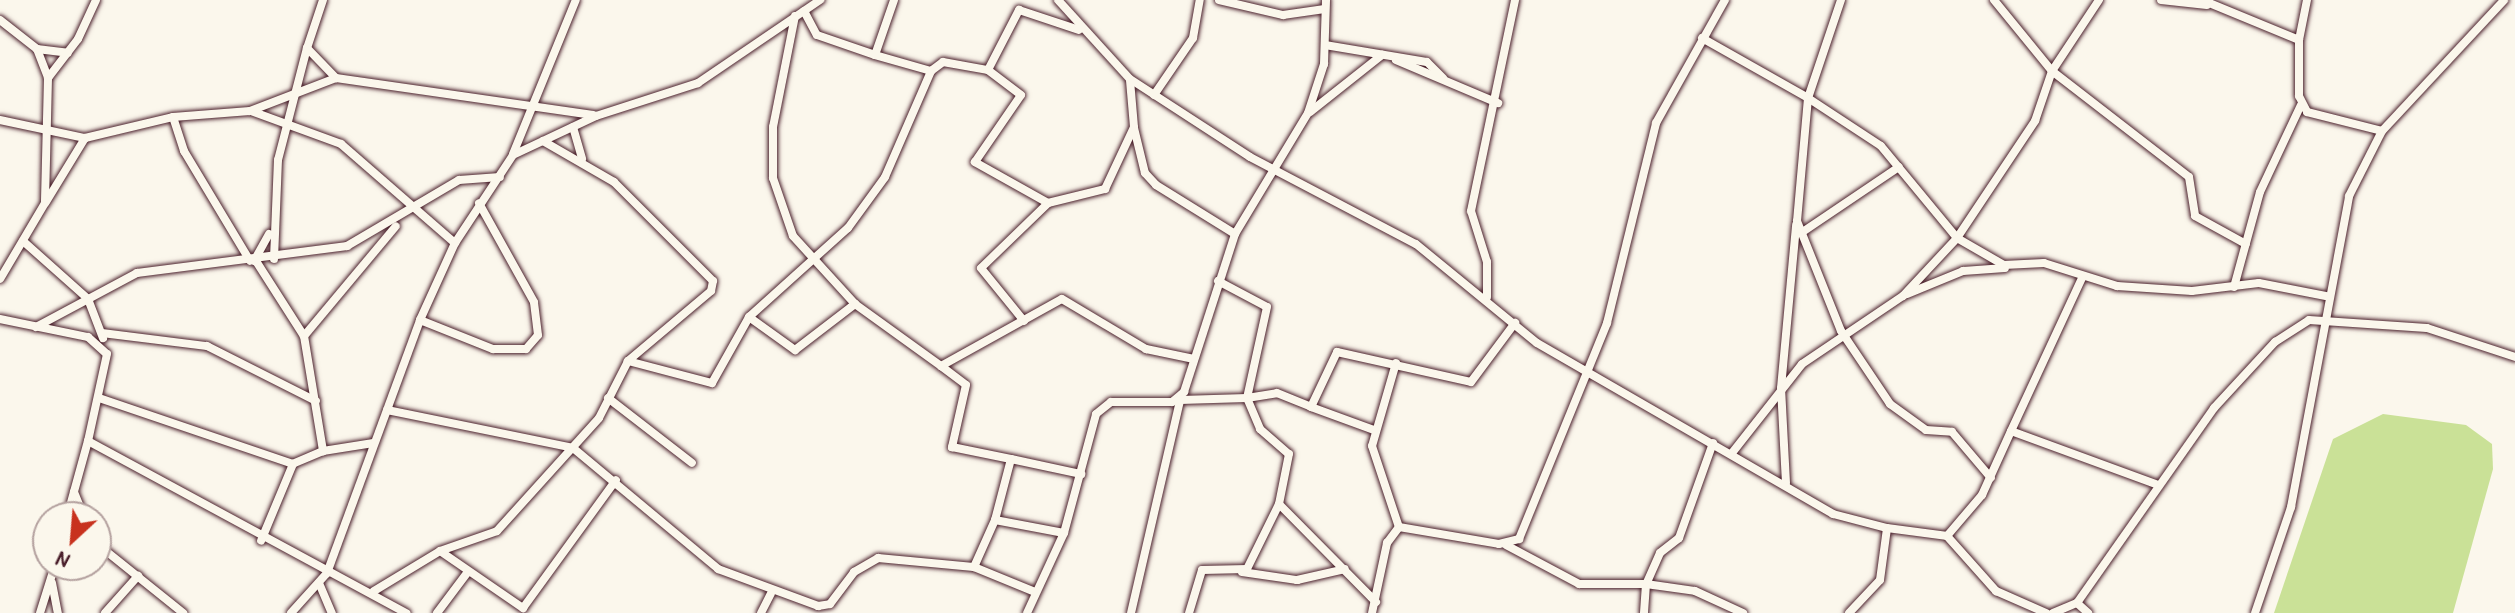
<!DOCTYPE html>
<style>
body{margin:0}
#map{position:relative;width:2515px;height:613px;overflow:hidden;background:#fbf7ec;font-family:"Patrick Hand",sans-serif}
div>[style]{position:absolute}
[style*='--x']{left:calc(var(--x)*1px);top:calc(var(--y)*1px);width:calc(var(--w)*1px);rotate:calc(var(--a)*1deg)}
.green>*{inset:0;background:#cae197}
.roads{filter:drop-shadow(0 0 2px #4a1f2b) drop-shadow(0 0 2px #4a1f2b)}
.street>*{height:8px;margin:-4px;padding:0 4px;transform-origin:4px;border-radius:4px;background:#fbf7ec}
span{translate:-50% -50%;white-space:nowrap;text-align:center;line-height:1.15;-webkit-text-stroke:6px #fbf7ec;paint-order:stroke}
.north{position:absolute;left:32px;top:501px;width:80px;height:80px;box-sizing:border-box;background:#fbf7ec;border:2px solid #b4a19f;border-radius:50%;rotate:206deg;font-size:22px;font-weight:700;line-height:32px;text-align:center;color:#4a1f2b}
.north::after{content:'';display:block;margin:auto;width:28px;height:36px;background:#c8321e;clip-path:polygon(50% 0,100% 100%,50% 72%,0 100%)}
</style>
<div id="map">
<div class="green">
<i style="clip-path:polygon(2383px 414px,2466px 425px,2492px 444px,2493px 469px,2453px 613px,2274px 613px,2333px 439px)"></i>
</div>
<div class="roads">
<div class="street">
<i style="--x:323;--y:0;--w:51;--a:108.4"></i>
<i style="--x:307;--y:48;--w:42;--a:46"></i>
<i style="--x:1058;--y:0;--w:107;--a:47.7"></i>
<i style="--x:1130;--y:79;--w:143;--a:33"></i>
<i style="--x:1250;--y:157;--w:187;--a:27.7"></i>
<i style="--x:1416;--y:244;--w:156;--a:39.3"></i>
<i style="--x:1537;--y:343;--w:342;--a:30"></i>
<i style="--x:1833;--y:514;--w:56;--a:14.5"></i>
<i style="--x:1219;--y:0;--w:66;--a:13.2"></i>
<i style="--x:1283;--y:15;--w:42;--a:-8.1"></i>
<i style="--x:1841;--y:0;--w:103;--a:108.6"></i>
<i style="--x:1808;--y:98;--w:87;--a:33.3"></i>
<i style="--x:1881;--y:146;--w:119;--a:50.4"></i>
<i style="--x:1957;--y:238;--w:141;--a:-56.3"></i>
<i style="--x:2035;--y:121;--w:53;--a:-71.2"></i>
<i style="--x:2052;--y:71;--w:85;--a:-56.5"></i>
<i style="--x:1994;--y:0;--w:92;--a:50.8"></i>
<i style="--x:2052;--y:71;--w:173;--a:37.7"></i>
<i style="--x:2189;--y:177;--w:39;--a:81"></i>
<i style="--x:2195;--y:216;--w:58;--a:28.8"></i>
<i style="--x:2161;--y:0;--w:46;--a:6.2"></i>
<i style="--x:2202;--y:0;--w:105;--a:22.4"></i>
<i style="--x:2299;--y:40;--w:56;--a:90"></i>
<i style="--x:2299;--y:96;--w:18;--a:63"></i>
<i style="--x:2307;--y:112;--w:77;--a:14.2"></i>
<i style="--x:804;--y:11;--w:27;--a:62"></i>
<i style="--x:817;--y:35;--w:61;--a:19"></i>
<i style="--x:875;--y:55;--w:58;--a:-70.9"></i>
<i style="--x:795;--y:16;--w:113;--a:101.2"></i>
<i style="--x:773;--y:127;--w:51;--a:90"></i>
<i style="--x:773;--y:178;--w:61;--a:71"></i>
<i style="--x:793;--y:236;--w:92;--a:47.6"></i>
<i style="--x:0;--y:20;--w:47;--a:38.1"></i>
<i style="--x:37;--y:49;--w:31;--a:69"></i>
<i style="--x:48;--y:78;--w:125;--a:91.4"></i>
<i style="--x:45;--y:203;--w:88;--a:120.6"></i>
<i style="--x:1702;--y:38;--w:122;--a:29.5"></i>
<i style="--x:1808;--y:98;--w:123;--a:95.1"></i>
<i style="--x:1797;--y:221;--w:118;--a:68.2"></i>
<i style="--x:1841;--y:331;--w:88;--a:56.1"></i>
<i style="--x:1890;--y:404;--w:44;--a:35.8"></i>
<i style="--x:1926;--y:430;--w:26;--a:4"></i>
<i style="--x:1952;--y:432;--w:60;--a:49.7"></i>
<i style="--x:2299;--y:40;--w:41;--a:-78.7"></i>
<i style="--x:1325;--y:45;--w:103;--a:9.5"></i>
<i style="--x:1427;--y:62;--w:23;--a:45"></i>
<i style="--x:37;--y:49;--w:31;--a:7"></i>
<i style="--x:1396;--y:60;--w:111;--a:22.9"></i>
<i style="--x:931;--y:71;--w:15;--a:-37"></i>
<i style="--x:943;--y:62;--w:46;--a:10.1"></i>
<i style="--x:48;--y:78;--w:49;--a:-52.4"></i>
<i style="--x:78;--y:39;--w:43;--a:-65.2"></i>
<i style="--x:1154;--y:95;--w:69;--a:-55.6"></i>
<i style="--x:1193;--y:38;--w:39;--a:-80"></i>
<i style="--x:251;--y:111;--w:96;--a:20.1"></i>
<i style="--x:341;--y:144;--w:151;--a:41"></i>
<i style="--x:1310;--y:112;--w:92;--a:-38.4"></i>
<i style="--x:173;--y:117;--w:36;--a:72"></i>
<i style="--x:184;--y:151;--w:128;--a:59"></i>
<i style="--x:0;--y:120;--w:87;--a:12"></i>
<i style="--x:85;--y:138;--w:90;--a:-13.4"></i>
<i style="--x:173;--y:117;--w:77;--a:-4.5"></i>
<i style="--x:250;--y:111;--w:92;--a:-21"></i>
<i style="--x:336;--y:78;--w:260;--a:8.2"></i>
<i style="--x:573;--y:127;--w:33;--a:74"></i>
<i style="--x:1134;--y:128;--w:46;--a:76.3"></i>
<i style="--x:1145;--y:173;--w:16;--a:47"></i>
<i style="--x:1156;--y:185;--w:93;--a:31.8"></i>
<i style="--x:543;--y:141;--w:82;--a:30"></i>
<i style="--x:614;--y:182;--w:140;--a:45"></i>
<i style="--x:713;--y:281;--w:10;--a:101"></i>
<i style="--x:711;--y:291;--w:109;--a:139.9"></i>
<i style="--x:513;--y:154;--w:166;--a:-67.8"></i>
<i style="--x:46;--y:202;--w:75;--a:-58.6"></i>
<i style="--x:1048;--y:203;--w:59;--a:-13.8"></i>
<i style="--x:1105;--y:189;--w:68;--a:-64.9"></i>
<i style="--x:1134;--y:127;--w:47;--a:-94.9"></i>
<i style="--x:1801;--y:233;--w:118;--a:-34"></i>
<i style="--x:23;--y:241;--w:87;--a:41.7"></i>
<i style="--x:88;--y:299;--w:42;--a:69"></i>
<i style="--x:274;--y:259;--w:99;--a:-87.7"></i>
<i style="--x:278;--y:160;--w:116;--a:-75.5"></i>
<i style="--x:254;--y:261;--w:31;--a:-61"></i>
<i style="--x:256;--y:261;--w:89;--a:57.4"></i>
<i style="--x:304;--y:336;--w:117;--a:80.6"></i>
<i style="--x:323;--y:451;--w:33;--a:157"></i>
<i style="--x:293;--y:464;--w:83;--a:112.6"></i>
<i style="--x:1218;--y:281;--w:55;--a:28"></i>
<i style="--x:1267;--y:307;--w:93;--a:102.4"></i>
<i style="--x:1247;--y:398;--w:30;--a:-9"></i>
<i style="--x:1277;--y:393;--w:37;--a:22"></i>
<i style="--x:1311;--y:407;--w:61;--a:-64.7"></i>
<i style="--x:1337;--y:352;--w:137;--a:12.6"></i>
<i style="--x:1471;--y:382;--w:74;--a:-53.3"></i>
<i style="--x:2234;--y:287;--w:98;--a:-74.7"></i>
<i style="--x:2260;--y:192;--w:96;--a:-64.8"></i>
<i style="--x:1907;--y:294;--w:61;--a:-22.3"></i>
<i style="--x:1963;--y:271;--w:42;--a:-4.1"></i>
<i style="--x:1487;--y:297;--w:35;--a:-90"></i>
<i style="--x:1487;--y:262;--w:53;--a:-107.4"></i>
<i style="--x:1471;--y:211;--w:216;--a:-78.2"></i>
<i style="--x:749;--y:317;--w:133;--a:-42"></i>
<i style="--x:848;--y:228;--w:63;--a:-54"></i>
<i style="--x:885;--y:177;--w:116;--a:-66.5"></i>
<i style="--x:931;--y:71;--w:58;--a:-164.1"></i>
<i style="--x:0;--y:319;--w:90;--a:11.6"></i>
<i style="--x:88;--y:337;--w:25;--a:42"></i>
<i style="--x:107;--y:354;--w:89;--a:102.3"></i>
<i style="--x:88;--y:441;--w:362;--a:28.4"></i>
<i style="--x:420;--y:320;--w:79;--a:21.7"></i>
<i style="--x:493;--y:349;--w:33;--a:0"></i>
<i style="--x:526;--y:349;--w:18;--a:-49"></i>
<i style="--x:538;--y:335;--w:33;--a:-97"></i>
<i style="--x:534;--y:302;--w:113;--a:-119.1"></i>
<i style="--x:1024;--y:321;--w:68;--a:-129.1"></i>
<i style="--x:981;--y:268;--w:93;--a:-44.1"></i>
<i style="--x:1048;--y:203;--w:84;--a:-150.7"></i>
<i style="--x:975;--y:162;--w:81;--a:-55.5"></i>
<i style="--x:1021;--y:95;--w:41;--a:-142.9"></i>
<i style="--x:988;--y:70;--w:68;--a:-62.7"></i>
<i style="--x:1019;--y:10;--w:63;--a:18.4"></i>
<i style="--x:36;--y:327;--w:115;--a:-28.1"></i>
<i style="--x:137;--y:273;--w:212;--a:-7.3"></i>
<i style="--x:347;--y:246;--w:130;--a:-30.5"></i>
<i style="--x:459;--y:180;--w:41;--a:-4.2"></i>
<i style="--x:102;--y:333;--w:106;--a:7.1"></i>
<i style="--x:207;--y:346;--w:122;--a:26.8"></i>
<i style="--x:304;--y:336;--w:143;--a:-50.1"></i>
<i style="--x:1396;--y:363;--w:86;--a:106.1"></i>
<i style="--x:1372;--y:446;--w:85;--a:71.6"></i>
<i style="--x:941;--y:366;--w:31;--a:37"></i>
<i style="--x:966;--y:385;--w:64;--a:102.7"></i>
<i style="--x:952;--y:447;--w:60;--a:11.5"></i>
<i style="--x:1011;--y:459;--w:63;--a:104.7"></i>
<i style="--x:99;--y:398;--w:205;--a:18.8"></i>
<i style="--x:608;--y:398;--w:106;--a:37.7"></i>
<i style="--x:1311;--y:407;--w:67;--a:20.1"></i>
<i style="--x:387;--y:410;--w:190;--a:11.5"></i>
<i style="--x:573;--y:448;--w:189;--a:39.8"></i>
<i style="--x:718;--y:569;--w:107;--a:20.3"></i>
<i style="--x:818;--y:606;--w:12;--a:-9"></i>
<i style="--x:830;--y:604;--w:40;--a:-53"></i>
<i style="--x:854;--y:572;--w:28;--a:-30"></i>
<i style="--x:878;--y:558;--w:96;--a:5.4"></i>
<i style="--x:974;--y:567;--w:51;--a:-65.9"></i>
<i style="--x:995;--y:520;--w:70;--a:10.7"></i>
<i style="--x:1064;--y:533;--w:123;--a:-74.9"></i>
<i style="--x:1096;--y:414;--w:19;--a:-39"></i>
<i style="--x:1111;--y:402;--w:61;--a:0"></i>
<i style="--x:1172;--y:402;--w:16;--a:-40"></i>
<i style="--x:1184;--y:392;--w:166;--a:-72.1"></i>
<i style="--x:1235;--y:234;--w:141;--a:-58.9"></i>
<i style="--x:1308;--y:113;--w:52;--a:-71.9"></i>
<i style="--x:1324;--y:64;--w:64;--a:-88.2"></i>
<i style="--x:2011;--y:431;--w:171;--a:-65.1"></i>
<i style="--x:1713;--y:443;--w:101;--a:109.7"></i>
<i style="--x:1679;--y:538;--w:24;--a:142"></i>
<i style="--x:1660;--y:553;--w:34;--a:114"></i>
<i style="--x:1646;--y:584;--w:49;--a:8.1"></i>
<i style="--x:1695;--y:591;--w:53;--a:24.6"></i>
<i style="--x:323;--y:451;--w:51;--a:-9.1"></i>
<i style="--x:1732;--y:453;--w:113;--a:-51.8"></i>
<i style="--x:1802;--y:364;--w:122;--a:-34"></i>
<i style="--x:1903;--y:296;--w:79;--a:-47"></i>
<i style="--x:1957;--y:238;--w:54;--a:29.9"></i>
<i style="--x:2004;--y:265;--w:40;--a:-2.9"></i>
<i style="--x:2044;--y:263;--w:77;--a:17.5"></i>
<i style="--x:2117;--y:286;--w:75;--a:3.8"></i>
<i style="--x:2192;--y:291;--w:67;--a:-6.8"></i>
<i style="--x:2259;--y:283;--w:68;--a:11"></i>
<i style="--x:1011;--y:459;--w:72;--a:12.1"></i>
<i style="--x:1786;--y:483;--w:95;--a:-93"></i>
<i style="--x:1781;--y:388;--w:164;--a:-84.7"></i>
<i style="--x:74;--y:492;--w:27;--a:68"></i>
<i style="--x:1279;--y:504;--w:138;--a:45.3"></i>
<i style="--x:67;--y:517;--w:79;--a:-74.6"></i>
<i style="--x:1947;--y:536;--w:54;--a:-49.5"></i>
<i style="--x:1982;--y:495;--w:70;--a:-65.6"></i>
<i style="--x:2011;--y:431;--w:154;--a:20.1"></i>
<i style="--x:96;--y:543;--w:112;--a:38.8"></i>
<i style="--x:1506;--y:545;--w:83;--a:28.1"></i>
<i style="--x:1579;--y:584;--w:67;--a:0"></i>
<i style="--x:1646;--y:584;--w:29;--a:94"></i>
<i style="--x:440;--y:551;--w:101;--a:34.5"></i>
<i style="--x:523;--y:608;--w:158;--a:-54"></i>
<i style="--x:974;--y:567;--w:66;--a:22.3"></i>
<i style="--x:1242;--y:572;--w:56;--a:8.3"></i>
<i style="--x:1297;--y:580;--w:49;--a:-12.9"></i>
<i style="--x:52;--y:583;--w:31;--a:79"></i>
<i style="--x:319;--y:583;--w:33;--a:67"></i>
<i style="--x:374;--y:591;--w:77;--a:-31.2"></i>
<i style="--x:440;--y:551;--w:60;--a:-19.3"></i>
<i style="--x:497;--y:531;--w:152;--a:-47.9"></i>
<i style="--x:599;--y:418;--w:64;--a:-63"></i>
<i style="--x:628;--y:361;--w:87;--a:14.7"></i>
<i style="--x:712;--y:383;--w:76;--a:-60.7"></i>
<i style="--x:749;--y:317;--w:57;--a:35.7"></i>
<i style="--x:795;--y:350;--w:76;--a:-37.5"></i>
<i style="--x:855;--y:304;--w:106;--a:35.8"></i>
<i style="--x:941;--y:366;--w:138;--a:-29"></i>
<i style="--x:1062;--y:299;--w:98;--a:30.8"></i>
<i style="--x:1146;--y:349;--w:49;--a:11.8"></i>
<i style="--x:2077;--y:603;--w:15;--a:42"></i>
<i style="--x:40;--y:613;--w:50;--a:-72.6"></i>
<i style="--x:105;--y:613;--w:50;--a:-48.3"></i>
<i style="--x:291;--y:613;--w:54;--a:-48"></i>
<i style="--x:327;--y:573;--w:270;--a:-69.8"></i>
<i style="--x:420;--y:320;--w:85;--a:-65.6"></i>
<i style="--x:455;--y:243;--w:105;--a:-56.6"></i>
<i style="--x:513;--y:155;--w:92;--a:-25.2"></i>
<i style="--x:596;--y:116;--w:107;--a:-17.9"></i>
<i style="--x:698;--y:83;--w:148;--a:-34.2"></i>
<i style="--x:437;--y:613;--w:50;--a:-53.1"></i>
<i style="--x:761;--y:613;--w:22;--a:-63"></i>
<i style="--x:1027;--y:613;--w:88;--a:-65.2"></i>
<i style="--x:1131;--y:613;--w:219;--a:-77"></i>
<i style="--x:1180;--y:400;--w:67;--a:-1.7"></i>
<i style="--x:1247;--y:398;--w:34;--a:67"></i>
<i style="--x:1260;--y:429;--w:38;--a:41"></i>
<i style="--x:1289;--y:454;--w:51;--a:101.3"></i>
<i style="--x:1279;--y:504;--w:72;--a:116.2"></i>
<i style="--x:1247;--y:569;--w:45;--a:178.7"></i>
<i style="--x:1202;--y:570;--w:45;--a:106.8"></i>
<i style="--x:1372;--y:613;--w:72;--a:-77.9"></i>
<i style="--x:1387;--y:543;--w:20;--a:-53"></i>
<i style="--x:1399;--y:527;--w:101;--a:9.6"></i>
<i style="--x:1499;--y:544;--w:21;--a:-14"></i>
<i style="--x:1519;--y:539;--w:233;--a:-67.8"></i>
<i style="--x:1607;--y:323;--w:206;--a:-76.2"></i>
<i style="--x:1656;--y:123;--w:141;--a:-60.7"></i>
<i style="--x:1849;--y:613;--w:45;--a:-46.8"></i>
<i style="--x:1880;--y:580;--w:52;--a:-82.3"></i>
<i style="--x:1887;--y:528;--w:61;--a:7.6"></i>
<i style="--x:1947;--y:536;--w:74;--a:48.3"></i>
<i style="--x:1996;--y:591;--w:55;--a:23.7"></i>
<i style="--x:2053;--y:613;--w:26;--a:-23"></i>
<i style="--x:2077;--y:603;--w:238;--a:-54.9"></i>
<i style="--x:2214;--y:408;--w:90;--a:-47.3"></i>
<i style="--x:2275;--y:342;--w:40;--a:-32.9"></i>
<i style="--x:2309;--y:320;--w:118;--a:3.9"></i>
<i style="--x:2427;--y:328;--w:93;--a:18.2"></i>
<i style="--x:2255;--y:613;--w:112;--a:-71.2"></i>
<i style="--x:2291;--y:507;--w:316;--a:-79.4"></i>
<i style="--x:2349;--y:196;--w:73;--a:-63.1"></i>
<i style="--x:2382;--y:131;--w:179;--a:-47"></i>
</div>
</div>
<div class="north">N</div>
</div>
